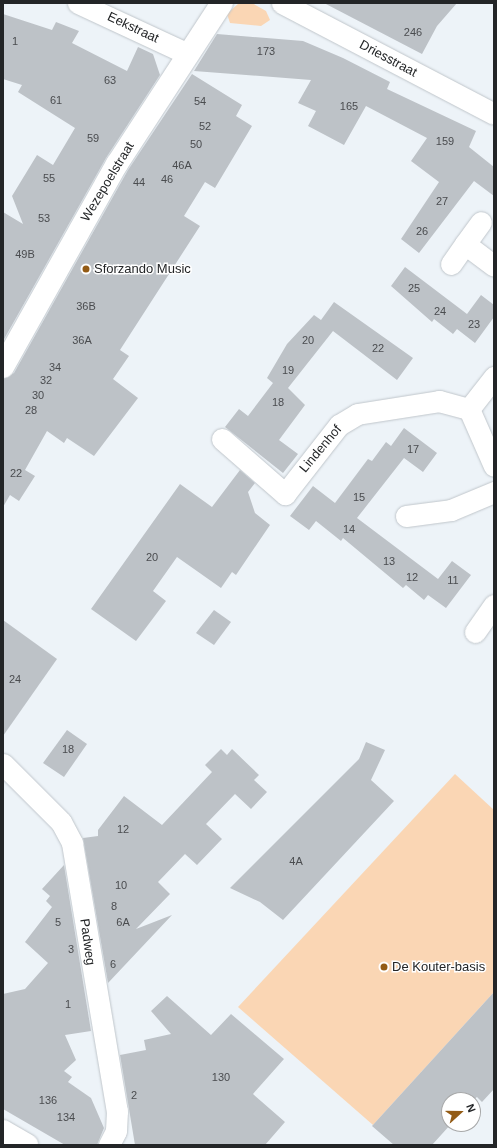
<!DOCTYPE html>
<style>
body{margin:0}
#map{position:relative;width:497px;height:1148px;overflow:hidden;background:#edf3f8;font-family:Arial,sans-serif}
div>[style]{position:absolute}
[style*='--x']{left:calc(var(--x)*1px);top:calc(var(--y)*1px);width:calc(var(--w)*1px);rotate:calc(var(--a)*1deg)}
.green>*{inset:0;background:#fad6b4}
.building>*{inset:0;background:#bdc2c7}
.roads{filter:drop-shadow(0 0 1px #c0c6cb) drop-shadow(0 0 1px #c0c6cb)}
.street>*{height:21px;margin:-10.5px;padding:0 10.5px;transform-origin:10.5px;border-radius:10.5px;background:#fff}
.secondary>*{height:22px;margin:-11px;padding:0 11px;transform-origin:11px;border-radius:11px;background:#fff}
.dots>*{width:11px;height:11px;translate:-50% -50%;box-sizing:border-box;border:2px solid #fff;border-radius:50%}
span{translate:-50% -50%;white-space:nowrap;text-align:center;line-height:1.15;-webkit-text-stroke:3px #fff;paint-order:stroke}
.number-label{font-size:11px;color:#4a4c4f}
.number-label span{-webkit-text-stroke-width:0}
.street-label{font-size:13px;color:#232527}
.poi-label{font-size:13px;color:#232527}
.left{translate:0 -50%;text-align:left}
.frame{position:absolute;inset:0;border:4px solid #232527;pointer-events:none}
.north{position:absolute;left:441px;top:1092px;width:40px;height:40px;box-sizing:border-box;background:#fff;border:1px solid #a7a8a9;border-radius:50%;rotate:69deg;font-size:11px;font-weight:700;line-height:16px;text-align:center;color:#232527}
.north::after{content:'';display:block;margin:auto;width:14px;height:18px;background:#935b15;clip-path:polygon(50% 0,100% 100%,50% 72%,0 100%)}
</style>
<div id="map">
<div class="green">
<i style="clip-path:polygon(239px 3px,252px 3px,266px 11px,270px 20px,261px 26px,230px 23px,227px 14px)"></i>
<i style="clip-path:polygon(455px 774px,494px 810px,494px 992px,373px 1125px,238px 1007px)"></i>
</div>
<div class="building">
<i style="clip-path:polygon(324px 3px,457px 3px,437px 26px,422px 54px)"></i>
<i style="clip-path:polygon(3px 14px,52px 30px,56px 22px,79px 31px,72px 43px,127px 71px,138px 47px,153px 54px,160px 75px,106px 158px,3px 341px,3px 212px,23px 224px,12px 196px,37px 155px,53px 165px,75px 128px,18px 92px,22px 85px,3px 79px)"></i>
<i style="clip-path:polygon(217px 34px,303px 41px,343px 58px,390px 82px,387px 89px,476px 131px,469px 147px,494px 167px,494px 196px,474px 181px,419px 253px,401px 239px,439px 182px,411px 161px,427px 138px,366px 106px,344px 145px,308px 126px,316px 111px,298px 103px,311px 80px,194px 71px)"></i>
<i style="clip-path:polygon(192px 74px,242px 105px,236px 116px,252px 126px,215px 188px,205px 182px,184px 216px,200px 226px,120px 350px,129px 356px,113px 379px,138px 398px,94px 456px,67px 438px,64px 443px,47px 431px,25px 470px,35px 476px,19px 501px,10px 495px,3px 507px,3px 379px,14px 373px,128px 170px)"></i>
<i style="clip-path:polygon(405px 267px,467px 314px,481px 295px,494px 305px,494px 317px,475px 343px,457px 329px,453px 334px,434px 319px,432px 322px,391px 286px)"></i>
<i style="clip-path:polygon(334px 302px,413px 358px,397px 380px,333px 331px,288px 388px,305px 405px,279px 440px,298px 454px,283px 473px,225px 427px,239px 409px,248px 416px,273px 383px,267px 378px,287px 344px,314px 315px,321px 320px)"></i>
<i style="clip-path:polygon(404px 428px,437px 453px,423px 472px,404px 458px,357px 518px,438px 579px,452px 561px,471px 575px,446px 608px,428px 595px,424px 600px,406px 585px,403px 588px,343px 538px,341px 541px,316px 521px,309px 530px,290px 516px,313px 486px,335px 503px,368px 459px,372px 461px,386px 442px,391px 446px)"></i>
<i style="clip-path:polygon(240px 470px,255px 483px,248px 492px,255px 513px,270px 525px,236px 575px,232px 572px,221px 588px,177px 557px,153px 591px,166px 601px,136px 641px,91px 609px,180px 484px,212px 507px)"></i>
<i style="clip-path:polygon(214px 610px,231px 622px,214px 645px,196px 633px)"></i>
<i style="clip-path:polygon(3px 620px,57px 659px,3px 736px)"></i>
<i style="clip-path:polygon(67px 730px,87px 744px,64px 777px,43px 763px)"></i>
<i style="clip-path:polygon(366px 742px,385px 750px,371px 780px,394px 801px,283px 920px,260px 902px,230px 888px,359px 759px)"></i>
<i style="clip-path:polygon(221px 749px,227px 755px,232px 749px,259px 775px,254px 780px,267px 792px,251px 809px,235px 794px,206px 824px,222px 839px,197px 865px,185px 854px,158px 882px,170px 894px,136px 929px,172px 915px,108px 983px,83px 838px,98px 836px,98px 830px,124px 796px,162px 825px,212px 772px,205px 765px)"></i>
<i style="clip-path:polygon(64px 865px,91px 1031px,65px 1035px,76px 1060px,64px 1071px,72px 1077px,68px 1082px,91px 1098px,104px 1128px,97px 1145px,65px 1145px,3px 1109px,3px 994px,25px 989px,48px 963px,25px 942px,52px 907px,46px 901px,50px 896px,42px 889px)"></i>
<i style="clip-path:polygon(494px 992px,494px 1089px,482px 1102px,477px 1097px,473px 1100px,449px 1100px,451px 1124px,432px 1145px,394px 1145px,372px 1126px)"></i>
<i style="clip-path:polygon(167px 996px,211px 1035px,231px 1014px,284px 1059px,253px 1094px,285px 1122px,265px 1145px,135px 1145px,120px 1055px,146px 1050px,144px 1040px,171px 1034px,151px 1011px)"></i>
</div>
<div class="roads">
<div class="street">
<i style="--x:78;--y:3;--w:121;--a:24.9"></i>
<i style="--x:282;--y:3;--w:239;--a:27.6"></i>
<i style="--x:465;--y:244;--w:27;--a:-54"></i>
<i style="--x:451;--y:264;--w:24;--a:-55"></i>
<i style="--x:465;--y:244;--w:36;--a:37"></i>
<i style="--x:469;--y:409;--w:41;--a:-52"></i>
<i style="--x:222;--y:439;--w:84;--a:41.1"></i>
<i style="--x:285;--y:494;--w:88;--a:-52"></i>
<i style="--x:339;--y:425;--w:21;--a:-31"></i>
<i style="--x:357;--y:414;--w:83;--a:-9"></i>
<i style="--x:439;--y:401;--w:31;--a:15"></i>
<i style="--x:469;--y:409;--w:62;--a:66.3"></i>
<i style="--x:406;--y:516;--w:45;--a:-7.6"></i>
<i style="--x:451;--y:510;--w:47;--a:-22.7"></i>
<i style="--x:475;--y:632;--w:33;--a:-55"></i>
<i style="--x:3;--y:764;--w:82;--a:45"></i>
<i style="--x:61;--y:822;--w:24;--a:62"></i>
<i style="--x:72;--y:843;--w:272;--a:80.5"></i>
<i style="--x:117;--y:1111;--w:20;--a:93"></i>
<i style="--x:116;--y:1131;--w:16;--a:117"></i>
</div>
<div class="secondary">
<i style="--x:3;--y:367;--w:233;--a:-60.7"></i>
<i style="--x:117;--y:164;--w:192;--a:-56.9"></i>
<i style="--x:3;--y:1131;--w:28;--a:30"></i>
</div>
</div>
<div class="dots">
<i style="left:86px;top:269px;background:#935b15"></i>
<i style="left:384px;top:967px;background:#935b15"></i>
</div>
<div class="number-label">
<span style="left:413px;top:32px">246</span>
<span style="left:15px;top:41px">1</span>
<span style="left:266px;top:51px">173</span>
<span style="left:110px;top:80px">63</span>
<span style="left:56px;top:100px">61</span>
<span style="left:200px;top:101px">54</span>
<span style="left:349px;top:106px">165</span>
<span style="left:205px;top:126px">52</span>
<span style="left:93px;top:138px">59</span>
<span style="left:445px;top:141px">159</span>
<span style="left:196px;top:144px">50</span>
<span style="left:182px;top:165px">46A</span>
<span style="left:49px;top:178px">55</span>
<span style="left:167px;top:179px">46</span>
<span style="left:139px;top:182px">44</span>
<span style="left:442px;top:201px">27</span>
<span style="left:44px;top:218px">53</span>
<span style="left:422px;top:231px">26</span>
<span style="left:25px;top:254px">49B</span>
<span style="left:414px;top:288px">25</span>
<span style="left:86px;top:306px">36B</span>
<span style="left:440px;top:311px">24</span>
<span style="left:474px;top:324px">23</span>
<span style="left:82px;top:340px">36A</span>
<span style="left:308px;top:340px">20</span>
<span style="left:378px;top:348px">22</span>
<span style="left:55px;top:367px">34</span>
<span style="left:288px;top:370px">19</span>
<span style="left:46px;top:380px">32</span>
<span style="left:38px;top:395px">30</span>
<span style="left:278px;top:402px">18</span>
<span style="left:31px;top:410px">28</span>
<span style="left:413px;top:449px">17</span>
<span style="left:16px;top:473px">22</span>
<span style="left:359px;top:497px">15</span>
<span style="left:349px;top:529px">14</span>
<span style="left:152px;top:557px">20</span>
<span style="left:389px;top:561px">13</span>
<span style="left:412px;top:577px">12</span>
<span style="left:453px;top:580px">11</span>
<span style="left:15px;top:679px">24</span>
<span style="left:68px;top:749px">18</span>
<span style="left:123px;top:829px">12</span>
<span style="left:296px;top:861px">4A</span>
<span style="left:121px;top:885px">10</span>
<span style="left:114px;top:906px">8</span>
<span style="left:58px;top:922px">5</span>
<span style="left:123px;top:922px">6A</span>
<span style="left:71px;top:949px">3</span>
<span style="left:113px;top:964px">6</span>
<span style="left:68px;top:1004px">1</span>
<span style="left:221px;top:1077px">130</span>
<span style="left:134px;top:1095px">2</span>
<span style="left:48px;top:1100px">136</span>
<span style="left:66px;top:1117px">134</span>
</div>
<div class="street-label">
<span style="left:133px;top:28px;rotate:25deg">Eekstraat</span>
<span style="left:388px;top:59px;rotate:28deg">Driesstraat</span>
<span style="left:108px;top:182px;rotate:-59deg">Wezepoelstraat</span>
<span style="left:321px;top:449px;rotate:-50deg">Lindenhof</span>
<span style="left:87px;top:942px;rotate:82deg">Padweg</span>
</div>
<div class="poi-label">
<span class="left" style="left:94px;top:269px">Sforzando Music</span>
<span class="left" style="left:392px;top:967px">De Kouter-basis</span>
</div>
<div class="frame"></div>
<div class="north">N</div>
</div>
